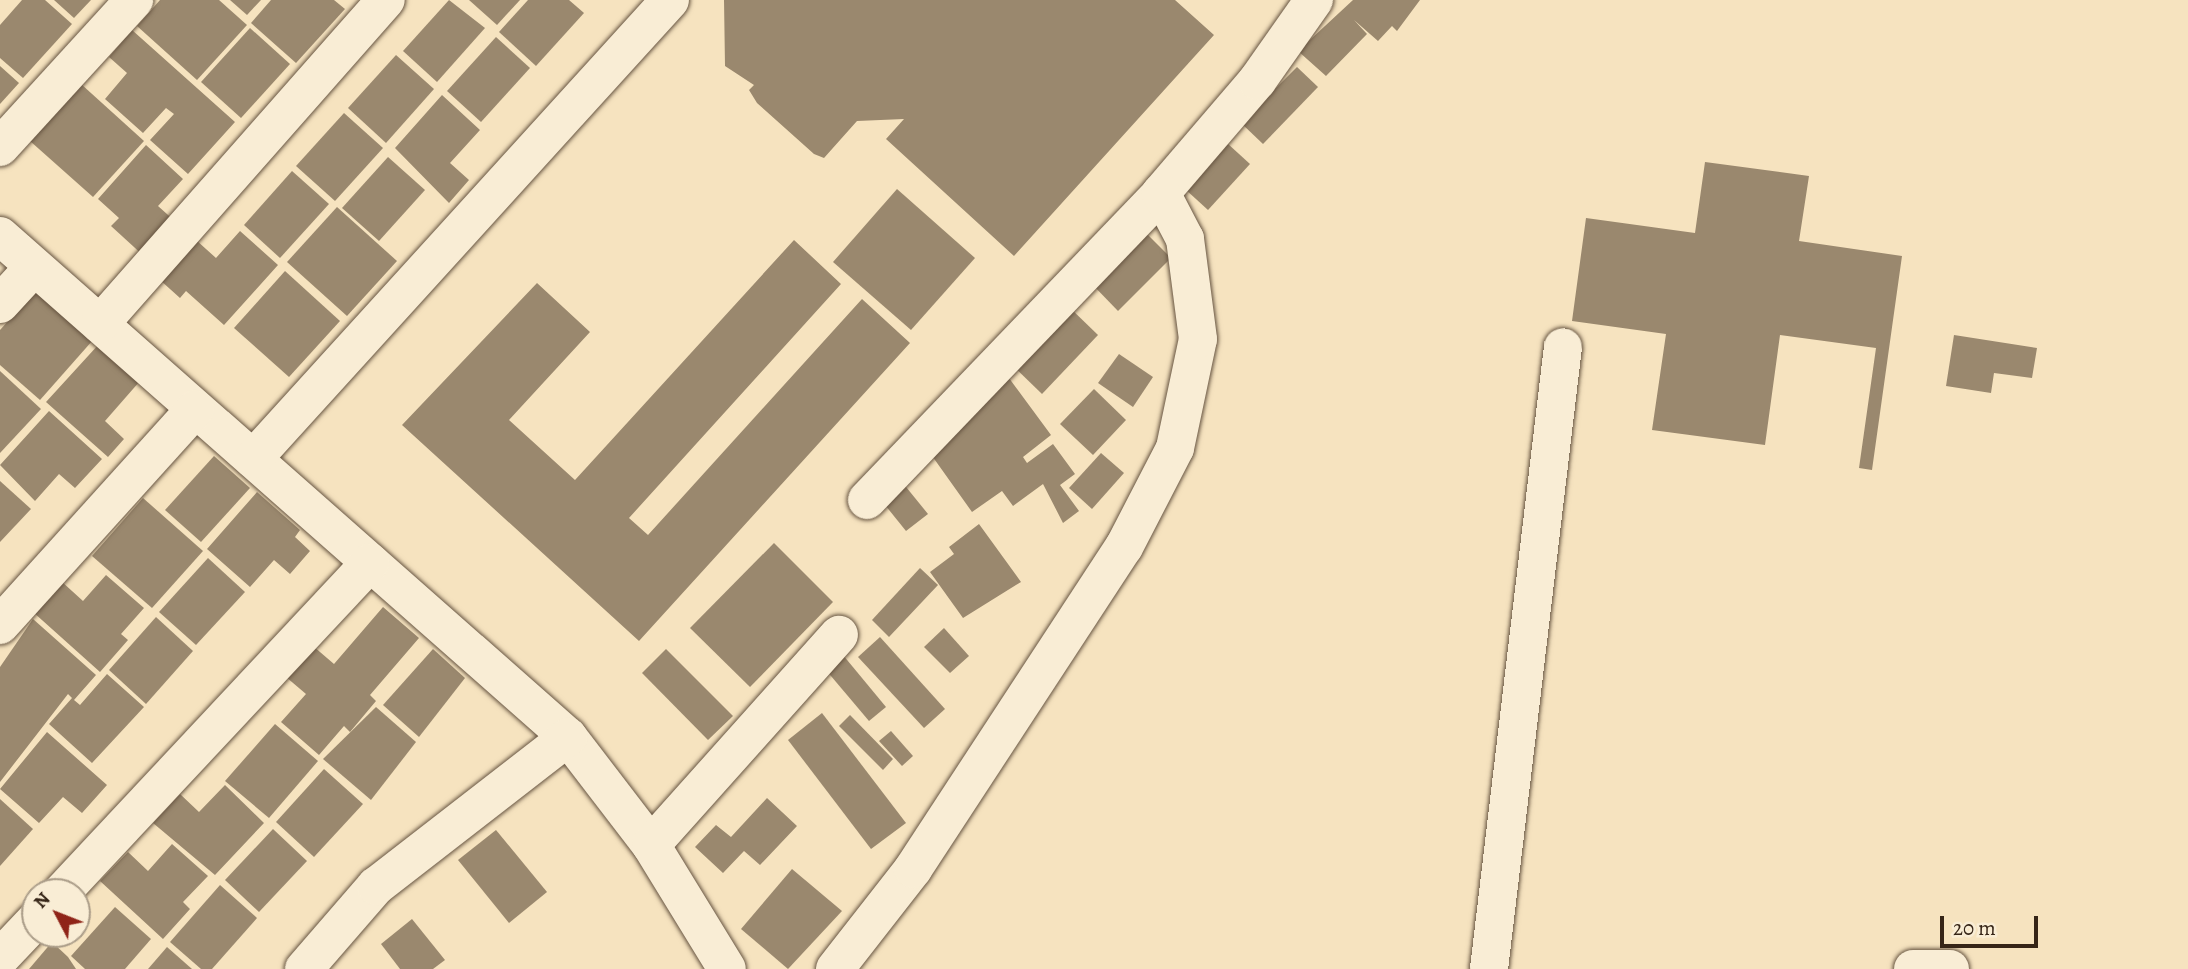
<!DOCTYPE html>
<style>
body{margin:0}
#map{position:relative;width:2188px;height:969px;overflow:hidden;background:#f6e3bf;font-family:Alegreya,serif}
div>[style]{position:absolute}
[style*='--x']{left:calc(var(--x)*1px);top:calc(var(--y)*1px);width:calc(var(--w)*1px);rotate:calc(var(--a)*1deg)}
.building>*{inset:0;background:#9a886e}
.roads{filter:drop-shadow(0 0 2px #665441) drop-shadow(0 0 2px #665441)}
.minor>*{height:38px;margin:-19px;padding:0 19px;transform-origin:19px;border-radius:19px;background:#f9edd5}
span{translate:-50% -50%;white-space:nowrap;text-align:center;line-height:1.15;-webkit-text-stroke:5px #f9edd5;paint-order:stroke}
.north{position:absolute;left:21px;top:878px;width:70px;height:70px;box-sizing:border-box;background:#f9edd5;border:2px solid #ab9d89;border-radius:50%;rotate:312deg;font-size:19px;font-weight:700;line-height:28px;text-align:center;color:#362517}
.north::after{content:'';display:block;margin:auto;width:24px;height:32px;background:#8f2418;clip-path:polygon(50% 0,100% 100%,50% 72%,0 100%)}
.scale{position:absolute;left:1940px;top:916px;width:98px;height:32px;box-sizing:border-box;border:4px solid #362517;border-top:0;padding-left:9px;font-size:21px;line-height:24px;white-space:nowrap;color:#362517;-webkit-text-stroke:5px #f9edd5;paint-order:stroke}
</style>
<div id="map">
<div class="building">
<i style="clip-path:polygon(22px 0,45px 0,72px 24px,23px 78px,0 58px,0 25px)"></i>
<i style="clip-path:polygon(54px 0,91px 0,74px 18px)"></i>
<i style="clip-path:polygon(160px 0,219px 0,247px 25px,197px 80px,137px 26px)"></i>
<i style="clip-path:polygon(230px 0,261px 0,247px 15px)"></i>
<i style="clip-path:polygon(271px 0,334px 0,345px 9px,296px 63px,251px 23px)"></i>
<i style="clip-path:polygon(449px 0,485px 28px,437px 82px,403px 51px)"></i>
<i style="clip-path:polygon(469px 0,520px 0,497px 25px)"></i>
<i style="clip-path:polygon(528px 0,569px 0,584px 13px,536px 66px,499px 32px)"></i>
<i style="clip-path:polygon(724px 0,1175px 0,1214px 35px,1014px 256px,886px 139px,904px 119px,857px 121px,824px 158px,814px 154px,757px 103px,749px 90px,754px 85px,725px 66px)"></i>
<i style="clip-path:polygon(1353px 0,1420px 0,1397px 31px,1392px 26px,1378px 41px,1354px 20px,1367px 34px,1326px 76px,1298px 51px)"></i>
<i style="clip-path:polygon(250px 28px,290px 64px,241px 118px,201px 82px)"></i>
<i style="clip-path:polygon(132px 30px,235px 122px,188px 174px,150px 140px,174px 114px,166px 108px,143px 133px,105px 99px,127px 73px,109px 57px)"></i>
<i style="clip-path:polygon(496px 37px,530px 68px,481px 122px,447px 91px)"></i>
<i style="clip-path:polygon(396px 55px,434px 89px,386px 143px,348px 108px)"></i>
<i style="clip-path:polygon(0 66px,19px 83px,0 104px)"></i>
<i style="clip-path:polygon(1297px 67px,1318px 87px,1263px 144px,1241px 123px)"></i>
<i style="clip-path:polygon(81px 84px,144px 141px,93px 197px,30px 141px)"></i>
<i style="clip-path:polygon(442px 95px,480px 130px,450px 163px,469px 180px,449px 203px,395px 148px)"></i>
<i style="clip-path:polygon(344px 113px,383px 148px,335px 201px,296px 166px)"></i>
<i style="clip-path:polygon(1216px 133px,1250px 164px,1208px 210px,1174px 179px)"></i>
<i style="clip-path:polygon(146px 145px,183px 179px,158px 206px,177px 223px,146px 258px,111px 226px,119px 218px,98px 199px)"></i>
<i style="clip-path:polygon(388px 157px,425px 190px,379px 241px,342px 208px)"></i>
<i style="clip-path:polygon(1705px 162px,1809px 176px,1799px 241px,1902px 256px,1872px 470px,1859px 468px,1876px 348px,1780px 335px,1765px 445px,1652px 430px,1666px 334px,1572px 321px,1586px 218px,1695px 233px)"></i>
<i style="clip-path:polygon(292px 171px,329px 204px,280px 258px,244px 225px)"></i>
<i style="clip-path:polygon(897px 189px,975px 258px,911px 330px,833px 262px)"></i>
<i style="clip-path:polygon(337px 207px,397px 261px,347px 316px,287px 262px)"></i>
<i style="clip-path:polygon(1140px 227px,1171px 258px,1118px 311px,1088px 280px)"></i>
<i style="clip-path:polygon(240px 231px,278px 265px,224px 325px,186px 291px,180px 298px,160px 280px,196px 240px,216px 258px)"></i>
<i style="clip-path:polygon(794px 240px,841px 284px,629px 518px,648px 535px,862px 299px,910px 343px,639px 641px,402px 425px,537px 283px,590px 332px,509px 420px,575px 480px)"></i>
<i style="clip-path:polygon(285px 271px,340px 321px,289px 377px,234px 328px)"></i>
<i style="clip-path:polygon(37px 289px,93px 340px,40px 400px,0 365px,0 330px)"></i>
<i style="clip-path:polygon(1066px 304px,1098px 335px,1042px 394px,1009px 362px)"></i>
<i style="clip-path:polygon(1954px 335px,2037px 348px,2032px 378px,1994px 373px,1991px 393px,1946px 386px)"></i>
<i style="clip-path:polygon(99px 344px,140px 381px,105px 421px,124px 439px,108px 457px,46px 402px)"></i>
<i style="clip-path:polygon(1119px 354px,1153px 377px,1133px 407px,1098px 383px)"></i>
<i style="clip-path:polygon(1003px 370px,1051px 435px,1023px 457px,1027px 463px,1053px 444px,1075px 474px,1060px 485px,1079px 511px,1063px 523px,1043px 484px,1013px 506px,1002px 491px,972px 512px,925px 446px)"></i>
<i style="clip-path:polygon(0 371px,41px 409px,0 453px)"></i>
<i style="clip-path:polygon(1094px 389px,1126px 420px,1093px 455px,1060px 424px)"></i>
<i style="clip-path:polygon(49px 411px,102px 459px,75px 488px,59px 474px,35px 501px,0 465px)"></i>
<i style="clip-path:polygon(1101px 453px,1124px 473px,1092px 509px,1069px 488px)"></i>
<i style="clip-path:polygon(214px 456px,250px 488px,201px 542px,165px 510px)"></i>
<i style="clip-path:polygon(0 481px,31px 509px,0 542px)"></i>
<i style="clip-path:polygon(902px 482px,928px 514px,906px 531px,881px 500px)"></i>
<i style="clip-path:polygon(257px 492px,300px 530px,295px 537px,310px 551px,290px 574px,274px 560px,250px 587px,207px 549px)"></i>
<i style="clip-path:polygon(143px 498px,203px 551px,152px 608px,92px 556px)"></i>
<i style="clip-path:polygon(979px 524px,1021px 582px,963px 618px,930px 572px,954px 554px,949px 547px)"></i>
<i style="clip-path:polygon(774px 543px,833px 602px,750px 687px,690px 628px)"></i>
<i style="clip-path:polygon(208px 558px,245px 592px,196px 645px,159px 612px)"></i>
<i style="clip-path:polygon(920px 568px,938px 585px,889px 637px,872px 620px)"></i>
<i style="clip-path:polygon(106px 575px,144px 608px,121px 634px,128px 640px,100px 672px,33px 612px,61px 581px,83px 601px)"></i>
<i style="clip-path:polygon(383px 607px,419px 638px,370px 695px,376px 701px,350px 732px,344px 726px,319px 755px,281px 722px,306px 694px,286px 677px,313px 646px,334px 664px)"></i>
<i style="clip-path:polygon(156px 617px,193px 651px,146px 704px,109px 670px)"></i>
<i style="clip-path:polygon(33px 619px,96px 675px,74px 700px,80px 705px,107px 674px,144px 707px,92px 763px,49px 724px,72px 698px,68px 694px,0 782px,0 667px)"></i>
<i style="clip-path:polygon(944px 628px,969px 656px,950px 673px,924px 647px)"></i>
<i style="clip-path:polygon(880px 637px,945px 709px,924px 728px,858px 657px)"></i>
<i style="clip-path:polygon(433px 649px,465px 678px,419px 737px,383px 705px)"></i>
<i style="clip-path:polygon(666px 649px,733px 716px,708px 740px,642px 673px)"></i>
<i style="clip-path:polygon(838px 649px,886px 707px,869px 721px,820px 663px)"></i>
<i style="clip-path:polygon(376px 707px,416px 742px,371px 800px,323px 759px)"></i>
<i style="clip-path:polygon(822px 713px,906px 823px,871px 849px,788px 740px)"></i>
<i style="clip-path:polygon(850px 715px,893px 759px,883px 770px,839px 726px)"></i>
<i style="clip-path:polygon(275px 724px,318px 761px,269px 818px,225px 781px)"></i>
<i style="clip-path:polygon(891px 731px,913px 756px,902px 766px,879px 741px)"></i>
<i style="clip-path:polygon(47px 732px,107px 785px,82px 813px,63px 797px,39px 823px,0 789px)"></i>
<i style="clip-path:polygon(324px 769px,363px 804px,314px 857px,276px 822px)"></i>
<i style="clip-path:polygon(225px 785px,264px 823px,215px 875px,153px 823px,180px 794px,199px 812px)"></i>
<i style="clip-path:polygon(767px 798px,797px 826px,760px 865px,744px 851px,723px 873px,695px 847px,716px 825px,731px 837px)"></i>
<i style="clip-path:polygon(0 799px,33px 829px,0 866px)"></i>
<i style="clip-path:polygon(273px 829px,307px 861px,259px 912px,225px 880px)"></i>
<i style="clip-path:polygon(496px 830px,547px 892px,509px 923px,458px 860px)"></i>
<i style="clip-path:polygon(172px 844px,208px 876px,183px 902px,190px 909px,163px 939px,100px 881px,128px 852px,148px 871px)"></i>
<i style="clip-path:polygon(792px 869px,842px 911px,788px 969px,741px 929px)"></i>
<i style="clip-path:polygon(220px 885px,257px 918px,212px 969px,201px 969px,170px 942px)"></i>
<i style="clip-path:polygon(115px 907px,151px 939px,125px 969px,85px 969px,71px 956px)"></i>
<i style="clip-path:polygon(412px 919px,445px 960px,433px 969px,400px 969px,381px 944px)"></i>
<i style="clip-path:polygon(52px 942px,68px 957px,76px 969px,29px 969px)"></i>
<i style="clip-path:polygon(167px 947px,192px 969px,148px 969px)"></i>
</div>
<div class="roads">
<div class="minor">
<i style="--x:0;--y:147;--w:199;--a:-47.6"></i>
<i style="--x:0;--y:236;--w:757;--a:41.41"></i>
<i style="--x:568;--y:737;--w:136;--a:52.5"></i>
<i style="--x:651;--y:845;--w:145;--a:58.5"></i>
<i style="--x:0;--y:304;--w:50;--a:-47.4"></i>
<i style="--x:100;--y:324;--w:432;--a:-48.6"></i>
<i style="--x:253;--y:459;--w:620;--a:-47.74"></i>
<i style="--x:867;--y:500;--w:425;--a:-46.2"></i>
<i style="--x:1161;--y:193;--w:148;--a:-49.4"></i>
<i style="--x:1257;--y:81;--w:99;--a:-54.9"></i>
<i style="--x:0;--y:625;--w:291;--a:-47.9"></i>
<i style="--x:651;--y:845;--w:282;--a:-48.2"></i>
<i style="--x:62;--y:892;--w:451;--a:-46.9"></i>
<i style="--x:0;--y:958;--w:51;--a:-46.6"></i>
<i style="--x:304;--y:969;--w:110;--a:-49.1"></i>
<i style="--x:376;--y:886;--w:243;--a:-37.8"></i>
<i style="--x:835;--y:969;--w:127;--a:-52"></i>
<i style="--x:913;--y:869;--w:385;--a:-56.8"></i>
<i style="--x:1124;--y:547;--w:111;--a:-62.7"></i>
<i style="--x:1175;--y:448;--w:111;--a:-78.1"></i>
<i style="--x:1198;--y:339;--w:101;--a:-97.4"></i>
<i style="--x:1185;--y:239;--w:52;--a:-117.6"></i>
<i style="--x:1489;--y:969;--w:626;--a:-83.22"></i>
<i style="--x:1913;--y:969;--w:37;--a:0"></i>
</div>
</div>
<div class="north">N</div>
<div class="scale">20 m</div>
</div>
